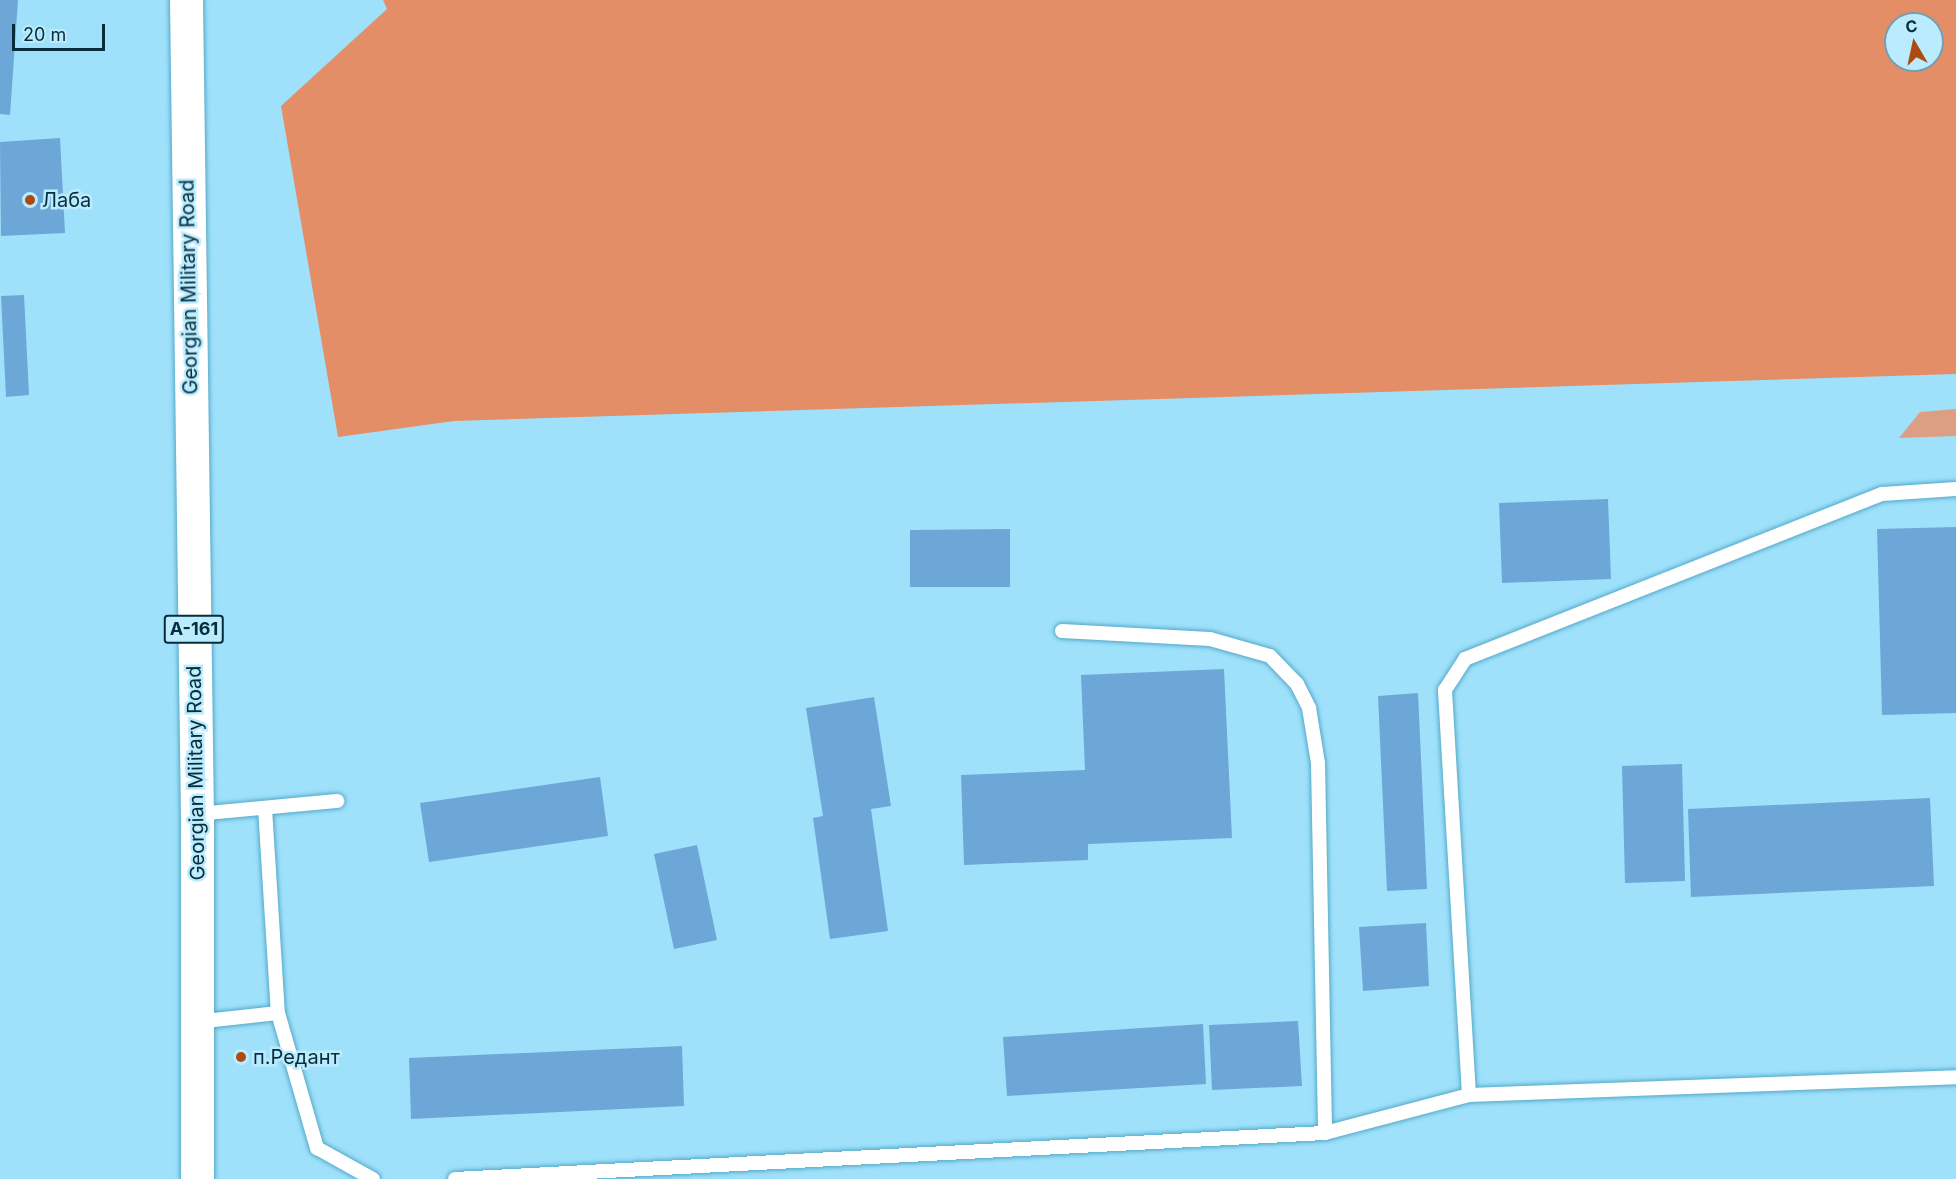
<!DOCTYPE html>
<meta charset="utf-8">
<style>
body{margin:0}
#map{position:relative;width:1956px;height:1179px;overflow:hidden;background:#9fe1fb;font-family:Inter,sans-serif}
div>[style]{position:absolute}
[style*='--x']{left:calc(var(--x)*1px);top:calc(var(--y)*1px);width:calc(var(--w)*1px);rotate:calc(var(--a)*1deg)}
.green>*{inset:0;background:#dc9f84}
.forest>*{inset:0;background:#e48e68}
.building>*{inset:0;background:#6ca7d8}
.roads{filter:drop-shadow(0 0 2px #54a9c9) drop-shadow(0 0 2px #54a9c9)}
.lane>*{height:14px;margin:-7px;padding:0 7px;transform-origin:7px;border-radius:7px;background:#fff}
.highway>*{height:33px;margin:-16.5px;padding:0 16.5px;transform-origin:16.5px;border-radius:16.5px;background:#fff}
.dots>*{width:16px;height:16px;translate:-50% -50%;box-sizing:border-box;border:3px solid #bbebff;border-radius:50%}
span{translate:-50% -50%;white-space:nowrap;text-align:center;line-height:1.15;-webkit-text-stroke:5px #bbebff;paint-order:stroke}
.shield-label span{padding:2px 4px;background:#bbebff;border:2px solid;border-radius:4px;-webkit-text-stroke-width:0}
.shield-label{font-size:18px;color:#072d3a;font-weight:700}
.poi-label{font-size:20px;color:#072d3a}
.left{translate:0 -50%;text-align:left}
.street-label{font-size:20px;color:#072d3a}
.north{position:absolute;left:1884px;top:12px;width:60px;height:60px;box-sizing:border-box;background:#bbebff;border:2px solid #739fb0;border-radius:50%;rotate:351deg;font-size:16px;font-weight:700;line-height:24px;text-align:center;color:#072d3a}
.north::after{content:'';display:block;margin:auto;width:21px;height:27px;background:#ad4a11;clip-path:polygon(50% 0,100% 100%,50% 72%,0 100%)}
.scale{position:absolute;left:12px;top:24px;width:93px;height:27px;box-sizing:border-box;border:3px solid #072d3a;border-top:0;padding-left:8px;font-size:18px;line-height:21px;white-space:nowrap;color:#072d3a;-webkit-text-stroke:4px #bbebff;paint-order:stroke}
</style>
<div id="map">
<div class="green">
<i style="clip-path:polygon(1956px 409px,1956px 436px,1899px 438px,1920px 412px)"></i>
</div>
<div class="forest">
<i style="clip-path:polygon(evenodd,383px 0,1956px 0,1956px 374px,454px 421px,338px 437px,281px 106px,387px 9px,383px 0,1896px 24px,1932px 24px,1932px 60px,1896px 60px,1896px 24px)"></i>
</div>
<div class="building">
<i style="clip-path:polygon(0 0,18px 0,10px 115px,0 114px)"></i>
<i style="clip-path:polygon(60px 138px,65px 233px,1px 236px,0 142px)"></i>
<i style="clip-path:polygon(24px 295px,29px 395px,6px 397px,1px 296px)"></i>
<i style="clip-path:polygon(1608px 499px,1611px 579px,1502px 583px,1499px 503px)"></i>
<i style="clip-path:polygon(1956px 527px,1956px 713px,1882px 715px,1877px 529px)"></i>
<i style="clip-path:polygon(1010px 529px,1010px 587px,910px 587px,910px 530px)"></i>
<i style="clip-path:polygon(1224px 669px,1232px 838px,1088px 844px,1088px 860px,964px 865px,961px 775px,1085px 770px,1081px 675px)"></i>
<i style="clip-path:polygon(1418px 693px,1427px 889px,1387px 891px,1378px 696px)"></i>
<i style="clip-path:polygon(874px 697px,891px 806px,871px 809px,888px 931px,830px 939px,813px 818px,823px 816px,806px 708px)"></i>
<i style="clip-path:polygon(1682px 764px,1685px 881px,1625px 883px,1622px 766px)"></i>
<i style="clip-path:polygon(600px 777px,608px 836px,429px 862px,420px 803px)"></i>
<i style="clip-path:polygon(1930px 798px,1934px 886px,1691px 897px,1688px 809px)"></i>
<i style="clip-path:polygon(697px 845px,717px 940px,674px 949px,654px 854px)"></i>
<i style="clip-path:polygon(1426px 923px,1429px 986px,1363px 991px,1359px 927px)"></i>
<i style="clip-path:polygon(1298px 1021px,1302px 1086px,1212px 1090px,1209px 1025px)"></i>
<i style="clip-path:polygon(1203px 1024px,1206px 1084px,1007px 1096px,1003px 1037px)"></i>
<i style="clip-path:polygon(682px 1046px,684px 1106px,411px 1119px,409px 1058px)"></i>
</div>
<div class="roads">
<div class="lane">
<i style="--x:1062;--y:631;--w:148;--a:3.1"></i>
<i style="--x:1210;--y:639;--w:62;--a:15.8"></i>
<i style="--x:1270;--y:656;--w:39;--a:46"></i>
<i style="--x:1297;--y:684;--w:27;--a:63"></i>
<i style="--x:1309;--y:708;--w:56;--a:80.7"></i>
<i style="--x:1318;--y:763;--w:370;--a:88.9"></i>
<i style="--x:265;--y:808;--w:205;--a:86.4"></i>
<i style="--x:197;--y:814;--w:141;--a:-5.3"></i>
<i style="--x:196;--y:1022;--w:82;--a:-6.3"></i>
<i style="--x:278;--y:1013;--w:141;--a:73.9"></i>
<i style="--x:317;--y:1148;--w:64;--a:29"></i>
<i style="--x:1469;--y:1095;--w:406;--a:-93.4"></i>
<i style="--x:1445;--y:690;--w:37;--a:-57"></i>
<i style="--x:1465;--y:659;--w:448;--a:-21.6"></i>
<i style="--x:1882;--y:494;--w:74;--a:-3.9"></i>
<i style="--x:455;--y:1179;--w:871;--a:-3.03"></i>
<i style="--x:1325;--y:1133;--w:149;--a:-14.8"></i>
<i style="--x:1469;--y:1095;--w:487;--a:-2.1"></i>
</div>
<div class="highway">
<i style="--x:186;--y:0;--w:814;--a:89.23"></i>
<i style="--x:197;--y:814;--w:365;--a:90"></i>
</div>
</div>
<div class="dots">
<i style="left:30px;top:200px;background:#ad4a11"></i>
<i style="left:241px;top:1057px;background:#ad4a11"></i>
</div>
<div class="shield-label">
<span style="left:194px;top:629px">А-161</span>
</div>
<div class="poi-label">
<span class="left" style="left:42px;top:200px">Лаба</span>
<span class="left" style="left:253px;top:1057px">п.Редант</span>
</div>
<div class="street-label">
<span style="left:189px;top:287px;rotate:-91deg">Georgian Military Road</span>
<span style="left:196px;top:773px;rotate:-91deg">Georgian Military Road</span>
</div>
<div class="north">С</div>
<div class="scale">20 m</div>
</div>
